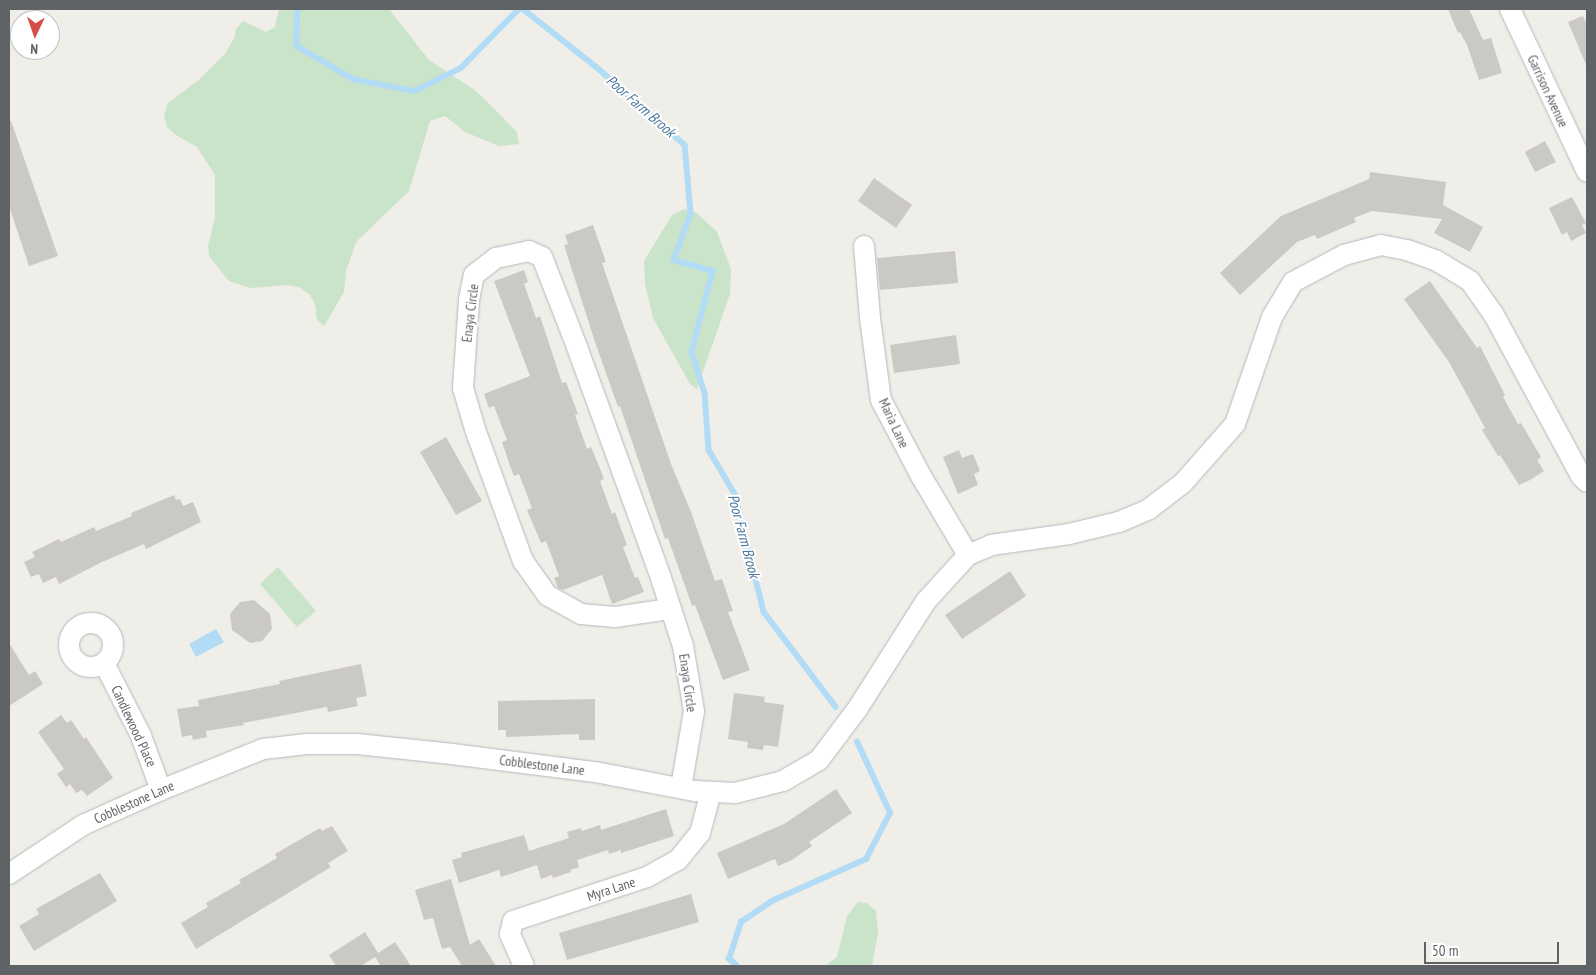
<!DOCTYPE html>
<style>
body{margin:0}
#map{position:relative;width:1596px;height:975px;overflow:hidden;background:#f0eee8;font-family:"PT Sans Narrow",sans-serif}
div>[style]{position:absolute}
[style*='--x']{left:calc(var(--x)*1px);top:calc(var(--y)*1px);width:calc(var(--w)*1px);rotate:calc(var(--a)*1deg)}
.green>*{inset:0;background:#c9e4c8}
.water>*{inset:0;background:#b2dcf5}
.stream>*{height:5.5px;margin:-2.75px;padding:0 2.75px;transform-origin:2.75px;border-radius:2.75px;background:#b2dcf5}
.building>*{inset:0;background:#cbc9c4}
.roads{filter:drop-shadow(0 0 1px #b5b8bb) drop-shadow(0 0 1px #b5b8bb)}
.minor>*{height:20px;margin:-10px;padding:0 10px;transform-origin:10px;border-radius:10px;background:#fff}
.minor>.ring{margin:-10px;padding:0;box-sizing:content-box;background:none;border:20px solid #fff;border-radius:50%}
span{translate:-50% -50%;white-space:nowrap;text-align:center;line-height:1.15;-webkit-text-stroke:4px #fff;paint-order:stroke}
.street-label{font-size:14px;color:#5f6366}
.water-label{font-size:15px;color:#4c789e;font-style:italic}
.frame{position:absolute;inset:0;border:10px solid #5f6366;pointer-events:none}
.north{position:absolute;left:10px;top:10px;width:50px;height:50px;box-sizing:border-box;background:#fff;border:1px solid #bfc1c2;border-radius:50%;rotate:183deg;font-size:14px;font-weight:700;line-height:20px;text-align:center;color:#5f6366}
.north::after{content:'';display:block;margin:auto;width:18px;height:22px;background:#d64c48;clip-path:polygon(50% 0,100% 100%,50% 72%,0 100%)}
.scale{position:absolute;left:1424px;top:942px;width:135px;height:22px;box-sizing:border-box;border:2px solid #5f6366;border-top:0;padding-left:6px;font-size:15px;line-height:18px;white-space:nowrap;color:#5f6366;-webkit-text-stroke:4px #fff;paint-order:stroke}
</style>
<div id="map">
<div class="green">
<i style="clip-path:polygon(279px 9px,389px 9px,429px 60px,476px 91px,517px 132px,519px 144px,499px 146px,465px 132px,445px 116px,430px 121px,409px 191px,356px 242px,346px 271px,344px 292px,324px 326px,317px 320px,315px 304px,310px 295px,299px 287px,287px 285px,250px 288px,229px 281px,209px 256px,208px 246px,215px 218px,215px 175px,197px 147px,176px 135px,167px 127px,164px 115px,168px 103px,200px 79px,225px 54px,235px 36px,236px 29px,243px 21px,266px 32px,275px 27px)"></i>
<i style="clip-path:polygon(684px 209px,697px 213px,717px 232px,731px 269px,730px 294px,697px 389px,690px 384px,653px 318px,645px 284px,644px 261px,672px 215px)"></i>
<i style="clip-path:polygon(278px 567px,316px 611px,297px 627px,260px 584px)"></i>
<i style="clip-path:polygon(858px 902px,867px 903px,876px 911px,878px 933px,872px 966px,825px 966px,837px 957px,847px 916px)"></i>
</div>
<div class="water">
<i style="clip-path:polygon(216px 629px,224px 642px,196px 657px,189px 644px)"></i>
</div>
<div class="stream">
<i style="--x:298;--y:9;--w:37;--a:92"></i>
<i style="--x:297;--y:46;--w:65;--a:30.5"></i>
<i style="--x:353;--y:79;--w:63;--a:11"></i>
<i style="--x:415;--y:91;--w:51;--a:-26.6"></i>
<i style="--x:461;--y:68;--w:83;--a:-45.5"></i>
<i style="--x:523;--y:9;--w:97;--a:38.3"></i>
<i style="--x:599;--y:69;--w:115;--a:41.5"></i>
<i style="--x:685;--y:145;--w:69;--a:85"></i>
<i style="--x:691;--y:214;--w:49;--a:110.3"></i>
<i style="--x:674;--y:260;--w:41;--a:15.8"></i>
<i style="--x:713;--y:271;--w:84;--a:104.5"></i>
<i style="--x:692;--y:352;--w:43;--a:72.4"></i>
<i style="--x:705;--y:393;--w:57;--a:86"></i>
<i style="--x:709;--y:450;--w:51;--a:59.4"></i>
<i style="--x:735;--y:494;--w:122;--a:76.2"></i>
<i style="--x:764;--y:612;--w:119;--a:52.8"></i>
<i style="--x:737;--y:966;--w:11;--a:-139"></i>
<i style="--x:729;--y:959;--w:39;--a:-72"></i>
<i style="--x:741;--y:922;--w:40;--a:-34"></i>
<i style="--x:774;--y:900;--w:101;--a:-24"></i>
<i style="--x:866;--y:859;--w:52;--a:-62.4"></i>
<i style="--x:890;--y:813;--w:78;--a:-114.9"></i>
</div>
<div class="building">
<i style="clip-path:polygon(1448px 9px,1469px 9px,1483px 40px,1491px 38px,1502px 73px,1479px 80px,1467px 45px,1460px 32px,1458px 33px)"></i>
<i style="clip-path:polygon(1583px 16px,1587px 25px,1587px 67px,1568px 22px)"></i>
<i style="clip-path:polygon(9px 121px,11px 121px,58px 256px,29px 266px,9px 206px)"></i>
<i style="clip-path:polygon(1545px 141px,1556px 162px,1535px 172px,1525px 152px)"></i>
<i style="clip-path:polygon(1370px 172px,1446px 182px,1443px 205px,1483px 227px,1470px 252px,1434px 233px,1442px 219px,1372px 211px,1354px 218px,1356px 222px,1317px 239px,1315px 235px,1297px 242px,1240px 295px,1220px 273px,1281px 216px,1369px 179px)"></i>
<i style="clip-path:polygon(874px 178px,912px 205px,896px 228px,858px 201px)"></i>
<i style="clip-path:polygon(1572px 197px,1586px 223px,1582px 225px,1586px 233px,1571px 241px,1567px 232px,1562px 235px,1549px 208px)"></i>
<i style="clip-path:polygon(593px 225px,606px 262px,602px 263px,671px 464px,691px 512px,715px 581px,722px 579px,733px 611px,728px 612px,750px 670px,723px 680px,695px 605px,692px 606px,668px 538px,665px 539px,620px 406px,618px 407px,595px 342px,564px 245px,568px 244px,565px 235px)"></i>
<i style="clip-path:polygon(955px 251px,958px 283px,880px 290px,877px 258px)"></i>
<i style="clip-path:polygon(524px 270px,528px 282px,524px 284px,536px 318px,540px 316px,562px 383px,566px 382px,578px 414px,575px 415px,587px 449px,591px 447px,599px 466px,604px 479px,600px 481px,612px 514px,615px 512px,627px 545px,623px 547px,635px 578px,638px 577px,644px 592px,612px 604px,602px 575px,563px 590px,558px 588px,554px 578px,559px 576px,546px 541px,541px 543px,527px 510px,532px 508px,519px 474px,514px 476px,509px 463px,502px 442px,507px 440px,494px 406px,489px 408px,484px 394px,530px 376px,494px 281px)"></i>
<i style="clip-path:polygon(1430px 281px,1477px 348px,1480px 346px,1505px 395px,1503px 397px,1518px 424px,1521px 423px,1541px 457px,1537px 460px,1544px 471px,1530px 480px,1519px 485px,1500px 455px,1498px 456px,1482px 430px,1485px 428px,1449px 362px,1404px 299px)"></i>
<i style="clip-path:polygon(956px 335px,960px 364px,894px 373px,890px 345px)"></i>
<i style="clip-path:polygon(446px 437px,482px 501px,456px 515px,420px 452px)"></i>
<i style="clip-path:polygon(959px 450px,962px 458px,973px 454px,980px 471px,974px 474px,978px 485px,958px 494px,943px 457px)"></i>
<i style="clip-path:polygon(174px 495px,176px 500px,180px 499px,183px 506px,193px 502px,201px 522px,146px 549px,144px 544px,100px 563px,59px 584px,56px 577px,43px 583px,39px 574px,31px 577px,24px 562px,35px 557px,32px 552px,59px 539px,61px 542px,94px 527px,96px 531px,132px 516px,131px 513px)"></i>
<i style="clip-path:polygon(1010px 571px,1026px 596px,962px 639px,945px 615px)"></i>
<i style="clip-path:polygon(254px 600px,270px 614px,272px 629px,262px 641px,250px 643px,232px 630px,230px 614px,240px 602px)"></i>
<i style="clip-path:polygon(9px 643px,29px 675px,35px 671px,43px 684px,9px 706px)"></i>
<i style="clip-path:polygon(361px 664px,367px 696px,356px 698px,358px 706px,328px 712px,327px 707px,243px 723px,244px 725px,206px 731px,207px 737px,193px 740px,192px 735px,182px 737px,177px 709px,199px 706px,198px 700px,280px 684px,279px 681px)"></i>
<i style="clip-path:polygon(734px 693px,765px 697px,764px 702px,784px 705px,778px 747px,764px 745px,763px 750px,747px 748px,748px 742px,728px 739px)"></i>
<i style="clip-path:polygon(595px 699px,595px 740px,579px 740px,579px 734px,506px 737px,506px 730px,498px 730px,498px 701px)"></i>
<i style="clip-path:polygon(61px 715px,67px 723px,71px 720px,84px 739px,86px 737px,113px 778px,87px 796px,82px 790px,76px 793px,70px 784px,66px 787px,57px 774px,64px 769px,38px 732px)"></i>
<i style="clip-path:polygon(836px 789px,852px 813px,809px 842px,812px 846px,792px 860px,778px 866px,775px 859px,728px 879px,717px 853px,784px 824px)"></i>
<i style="clip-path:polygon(666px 809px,674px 836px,621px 853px,621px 850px,609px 854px,608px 850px,577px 860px,579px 867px,570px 870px,571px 872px,553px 878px,552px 875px,541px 879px,537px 865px,501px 877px,499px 870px,459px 883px,452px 860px,462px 857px,461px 853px,524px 835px,529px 851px,569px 838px,567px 832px,581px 828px,582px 831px,600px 825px,601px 830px)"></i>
<i style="clip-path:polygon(332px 826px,348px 851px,328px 863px,331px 867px,196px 949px,181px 923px,208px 907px,206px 903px,241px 883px,239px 880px,277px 858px,275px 854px,320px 828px,322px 831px)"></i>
<i style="clip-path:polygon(100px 873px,117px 901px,34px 951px,19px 926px,39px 914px,36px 909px)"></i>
<i style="clip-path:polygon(451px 879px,470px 945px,479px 939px,496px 966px,462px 966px,450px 947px,442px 949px,433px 918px,424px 920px,415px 890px)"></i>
<i style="clip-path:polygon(691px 894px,699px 922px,567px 960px,559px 933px)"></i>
<i style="clip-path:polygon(365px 932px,378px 953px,395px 942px,411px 966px,381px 966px,375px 957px,361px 966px,336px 966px,329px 955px)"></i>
</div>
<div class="roads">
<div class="minor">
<i style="--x:1510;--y:9;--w:180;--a:64.7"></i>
<i style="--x:864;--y:246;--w:72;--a:85.2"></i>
<i style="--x:870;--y:318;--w:83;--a:82.4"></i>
<i style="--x:881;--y:400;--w:86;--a:62.2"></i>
<i style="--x:921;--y:476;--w:92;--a:59.3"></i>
<i style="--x:669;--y:609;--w:55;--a:171.6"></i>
<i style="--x:615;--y:617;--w:34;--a:-175"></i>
<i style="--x:581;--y:614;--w:38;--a:-151"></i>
<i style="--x:548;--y:596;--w:43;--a:-125.5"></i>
<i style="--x:523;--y:561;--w:140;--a:-110"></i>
<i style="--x:475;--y:429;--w:43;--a:-106.3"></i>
<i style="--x:463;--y:388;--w:88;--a:-86.1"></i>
<i style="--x:469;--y:300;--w:25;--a:-79"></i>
<i style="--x:474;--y:275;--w:28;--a:-38"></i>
<i style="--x:496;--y:258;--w:34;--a:-12"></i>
<i style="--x:529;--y:251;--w:14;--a:25"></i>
<i style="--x:542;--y:257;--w:97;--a:68.7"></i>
<i style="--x:577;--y:347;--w:246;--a:70"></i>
<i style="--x:661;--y:578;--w:71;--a:72.1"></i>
<i style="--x:683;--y:646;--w:66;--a:80.4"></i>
<i style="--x:694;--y:711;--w:78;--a:99.6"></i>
<i class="ring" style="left:69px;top:623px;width:24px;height:24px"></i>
<i style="--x:104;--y:663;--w:82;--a:63.1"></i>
<i style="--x:141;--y:736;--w:58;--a:69.7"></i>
<i style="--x:9;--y:874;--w:89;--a:-33.5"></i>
<i style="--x:83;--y:825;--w:85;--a:-24.2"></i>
<i style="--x:161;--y:790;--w:110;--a:-21.9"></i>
<i style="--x:263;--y:749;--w:44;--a:-6.5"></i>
<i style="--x:307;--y:744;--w:50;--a:0"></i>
<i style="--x:357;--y:744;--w:96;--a:6"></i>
<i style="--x:452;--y:754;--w:144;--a:7.2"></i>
<i style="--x:595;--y:772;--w:102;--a:10.8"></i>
<i style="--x:695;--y:791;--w:40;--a:2.9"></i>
<i style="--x:735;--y:793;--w:49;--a:-14"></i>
<i style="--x:783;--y:781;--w:42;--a:-30.3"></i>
<i style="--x:819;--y:760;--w:65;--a:-53.1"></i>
<i style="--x:858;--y:708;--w:127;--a:-57.6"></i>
<i style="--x:926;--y:601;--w:62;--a:-47.6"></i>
<i style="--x:968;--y:555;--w:25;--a:-23"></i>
<i style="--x:991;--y:545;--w:79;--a:-8"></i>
<i style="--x:1069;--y:534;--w:51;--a:-13.5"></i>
<i style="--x:1119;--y:522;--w:33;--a:-23"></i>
<i style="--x:1149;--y:509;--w:43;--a:-37.4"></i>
<i style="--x:1183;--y:483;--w:79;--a:-48.6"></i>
<i style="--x:1235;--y:424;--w:113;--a:-70.9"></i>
<i style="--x:1272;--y:317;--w:41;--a:-59"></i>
<i style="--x:1293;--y:282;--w:58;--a:-27.9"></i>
<i style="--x:1344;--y:255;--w:38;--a:-15"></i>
<i style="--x:1381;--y:245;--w:26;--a:11"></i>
<i style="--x:1407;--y:250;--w:32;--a:20"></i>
<i style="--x:1437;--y:261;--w:39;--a:31"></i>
<i style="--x:1470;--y:281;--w:42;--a:54.8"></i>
<i style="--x:1494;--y:315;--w:183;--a:61.6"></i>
<i style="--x:1581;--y:476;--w:8;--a:45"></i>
<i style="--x:524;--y:966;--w:35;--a:-114"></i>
<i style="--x:510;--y:934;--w:13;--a:-77"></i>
<i style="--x:513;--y:921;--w:141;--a:-18.2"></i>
<i style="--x:647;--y:877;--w:35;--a:-29"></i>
<i style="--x:678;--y:860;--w:35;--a:-51"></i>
<i style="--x:700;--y:833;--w:42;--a:-75"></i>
</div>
</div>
<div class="street-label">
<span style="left:1548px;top:91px;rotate:65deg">Garrison Avenue</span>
<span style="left:470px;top:313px;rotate:-83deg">Enaya Circle</span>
<span style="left:894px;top:423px;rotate:65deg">Maria Lane</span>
<span style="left:688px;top:683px;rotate:82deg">Enaya Circle</span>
<span style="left:134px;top:726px;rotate:65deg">Candlewood Place</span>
<span style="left:542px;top:765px;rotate:7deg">Cobblestone Lane</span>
<span style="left:134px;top:802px;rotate:-24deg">Cobblestone Lane</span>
<span style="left:611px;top:889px;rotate:-18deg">Myra Lane</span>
</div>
<div class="water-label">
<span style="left:641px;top:106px;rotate:41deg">Poor Farm Brook</span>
<span style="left:744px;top:536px;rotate:75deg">Poor Farm Brook</span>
</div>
<div class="frame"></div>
<div class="north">N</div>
<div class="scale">50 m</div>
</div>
